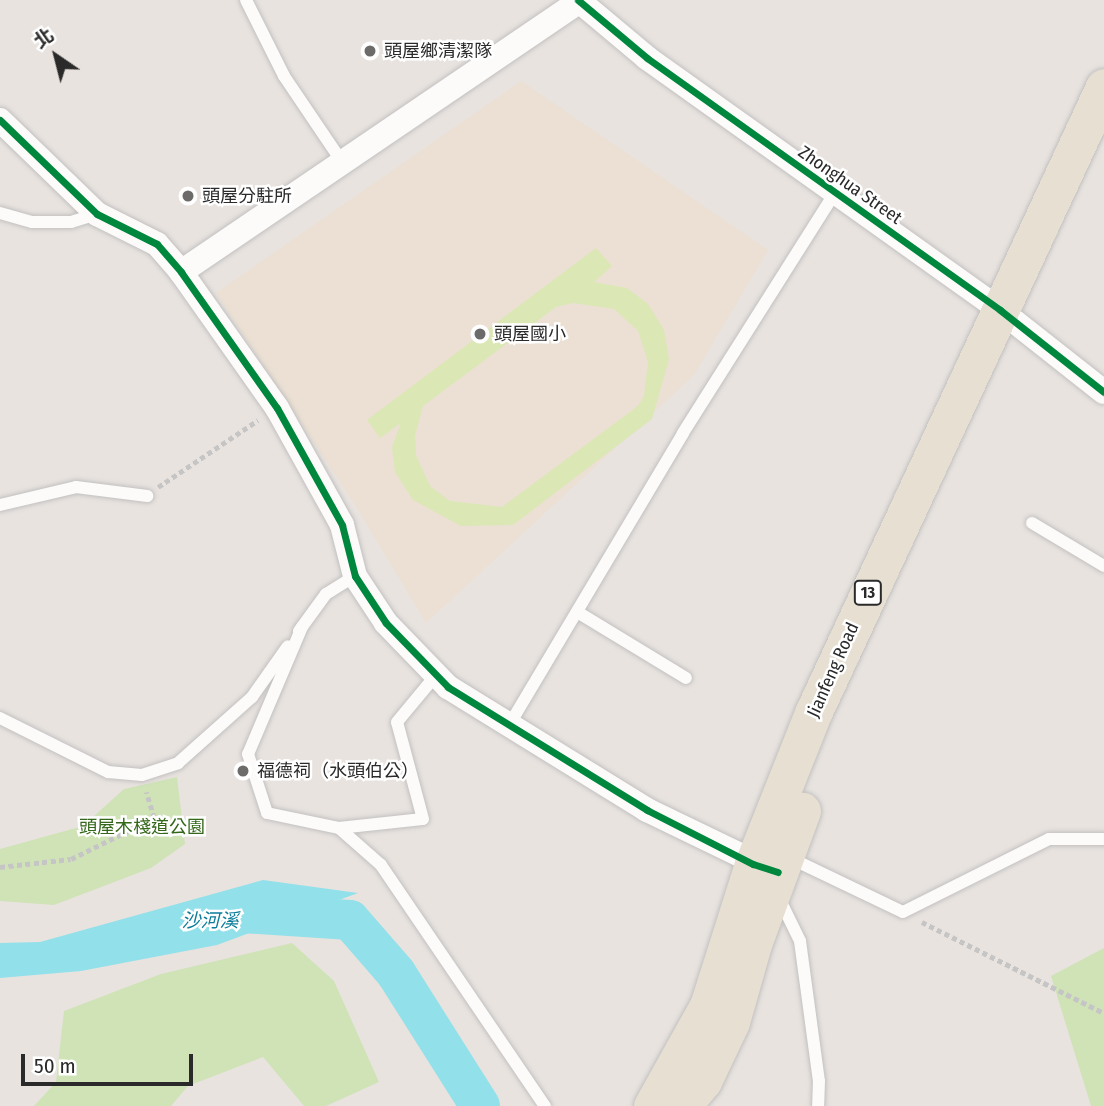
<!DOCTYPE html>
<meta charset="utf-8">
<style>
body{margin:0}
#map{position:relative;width:1104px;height:1106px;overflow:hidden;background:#e8e3df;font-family:"Fira Sans Condensed","Noto Sans TC",sans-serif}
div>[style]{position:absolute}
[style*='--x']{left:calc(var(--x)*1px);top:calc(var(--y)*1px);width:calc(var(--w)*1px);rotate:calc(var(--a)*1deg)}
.education>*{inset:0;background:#ebe0d3}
.green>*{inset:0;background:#cfe3b7}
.pitch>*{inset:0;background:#dbe7b5}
.water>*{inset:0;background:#92e0ea}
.river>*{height:40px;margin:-20px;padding:0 20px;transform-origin:20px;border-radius:20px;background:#92e0ea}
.path>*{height:4.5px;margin-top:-2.25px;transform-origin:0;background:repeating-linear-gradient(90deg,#c6c5c5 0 5px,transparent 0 8.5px)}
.roads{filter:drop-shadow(0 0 2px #c2c1c1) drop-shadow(0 0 2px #c2c1c1)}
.lane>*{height:12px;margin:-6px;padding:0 6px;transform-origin:6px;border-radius:6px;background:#fcfbfa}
.street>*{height:24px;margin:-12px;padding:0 12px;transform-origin:12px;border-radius:12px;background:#fcfbfa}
.primary>*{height:37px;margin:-18.5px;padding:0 18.5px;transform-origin:18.5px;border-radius:18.5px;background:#e6dfd2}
.cycleway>*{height:7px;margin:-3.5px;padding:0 3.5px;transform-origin:3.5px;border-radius:3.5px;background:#00873e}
.dots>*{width:19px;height:19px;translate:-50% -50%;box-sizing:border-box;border:4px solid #fff;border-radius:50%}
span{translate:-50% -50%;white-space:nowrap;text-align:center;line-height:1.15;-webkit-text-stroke:5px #fff;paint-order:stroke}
.shield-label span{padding:2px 5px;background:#fff;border:2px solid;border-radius:5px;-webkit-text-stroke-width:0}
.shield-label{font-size:16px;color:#2a2a2a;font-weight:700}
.poi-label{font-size:18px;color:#2a2a2a}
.left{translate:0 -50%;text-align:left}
.street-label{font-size:18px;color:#2a2a2a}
.park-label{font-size:18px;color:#346719}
.water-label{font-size:19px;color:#0d7d9a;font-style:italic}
.north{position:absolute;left:21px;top:21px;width:70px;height:70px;-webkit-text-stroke:5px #fff;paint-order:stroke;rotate:325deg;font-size:19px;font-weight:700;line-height:28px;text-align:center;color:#2a2a2a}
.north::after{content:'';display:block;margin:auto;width:24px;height:32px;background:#2a2a2a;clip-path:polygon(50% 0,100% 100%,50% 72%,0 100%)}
.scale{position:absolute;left:21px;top:1054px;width:172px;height:32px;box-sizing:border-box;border:4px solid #2a2a2a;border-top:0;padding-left:9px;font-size:21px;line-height:24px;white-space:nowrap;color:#2a2a2a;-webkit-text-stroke:5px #fff;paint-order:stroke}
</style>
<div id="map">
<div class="education">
<i style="clip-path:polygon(521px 81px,768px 250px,694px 375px,426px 623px,358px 510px,216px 293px)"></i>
</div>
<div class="green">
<i style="clip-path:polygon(177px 777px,185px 844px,151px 868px,54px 905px,0 901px,0 849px,83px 826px,124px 789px)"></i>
<i style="clip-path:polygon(292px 943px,334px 981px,379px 1082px,326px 1106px,304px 1106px,263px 1057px,188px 1086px,171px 1106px,34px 1106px,56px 1082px,64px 1011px,161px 974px)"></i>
<i style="clip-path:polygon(1104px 948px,1104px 1106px,1091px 1106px,1051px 976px)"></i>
</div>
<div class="pitch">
<i style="clip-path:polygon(evenodd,596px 248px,612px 266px,594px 282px,627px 288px,648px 304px,664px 330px,669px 359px,652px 419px,513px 525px,461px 526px,413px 500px,395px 472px,392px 447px,401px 423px,380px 438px,367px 420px,596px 248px,573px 303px,614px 309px,638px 331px,648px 362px,644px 396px,638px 406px,502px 507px,450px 501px,430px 486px,416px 455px,415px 436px,423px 406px,556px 307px,573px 303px)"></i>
</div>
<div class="water">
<i style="clip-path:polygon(263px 880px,358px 893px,217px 945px,81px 971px,0 978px,0 943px,40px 942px)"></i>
</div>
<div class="river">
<i style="--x:242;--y:913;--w:108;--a:3.7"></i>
<i style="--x:350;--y:920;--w:70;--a:49"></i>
<i style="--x:396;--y:973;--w:157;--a:57.7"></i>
</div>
<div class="path">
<i style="--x:158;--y:487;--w:120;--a:-33.8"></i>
<i style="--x:0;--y:867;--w:71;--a:-6.4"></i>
<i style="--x:71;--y:859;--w:93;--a:-26.3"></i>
<i style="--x:154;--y:818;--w:27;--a:-107"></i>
<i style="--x:922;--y:922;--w:203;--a:26.6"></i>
</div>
<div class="roads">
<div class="lane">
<i style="--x:246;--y:0;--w:85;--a:63.4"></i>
<i style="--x:284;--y:76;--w:104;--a:56"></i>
<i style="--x:0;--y:213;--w:33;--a:16"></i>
<i style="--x:32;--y:222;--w:39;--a:0"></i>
<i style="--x:71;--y:222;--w:27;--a:-17"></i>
<i style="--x:0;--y:505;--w:78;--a:-13.3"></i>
<i style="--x:76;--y:487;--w:72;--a:7.2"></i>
<i style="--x:1032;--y:523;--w:84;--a:30.8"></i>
<i style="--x:579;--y:613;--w:125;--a:31.3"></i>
<i style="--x:302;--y:627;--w:138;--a:113"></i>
<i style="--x:248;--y:754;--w:62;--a:72.1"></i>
<i style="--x:267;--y:813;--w:74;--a:11.8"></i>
<i style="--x:339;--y:828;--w:56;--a:41.4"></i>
<i style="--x:381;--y:865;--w:292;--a:55.8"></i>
<i style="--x:299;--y:631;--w:46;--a:-53.9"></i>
<i style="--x:326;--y:594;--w:34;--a:-32"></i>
<i style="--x:0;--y:718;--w:121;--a:26.6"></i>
<i style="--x:108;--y:772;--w:34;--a:5"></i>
<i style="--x:142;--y:775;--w:38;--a:-18"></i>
<i style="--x:178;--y:763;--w:99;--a:-41.7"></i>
<i style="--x:252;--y:697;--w:62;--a:-54.8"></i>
<i style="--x:508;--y:727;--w:342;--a:-59.2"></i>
<i style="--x:683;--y:433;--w:283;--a:-57.7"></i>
<i style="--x:339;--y:828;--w:84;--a:-6.1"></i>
<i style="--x:423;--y:819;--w:100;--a:-105"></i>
<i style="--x:397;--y:722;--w:61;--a:-50.3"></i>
<i style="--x:788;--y:857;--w:127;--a:25.6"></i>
<i style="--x:903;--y:912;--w:163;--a:-26.6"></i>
<i style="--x:1049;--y:839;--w:55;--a:0"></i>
<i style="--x:778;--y:896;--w:50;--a:63.9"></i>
<i style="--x:800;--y:941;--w:141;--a:82.3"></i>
<i style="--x:819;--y:1081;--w:25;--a:92"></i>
</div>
<div class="street">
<i style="--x:578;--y:0;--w:90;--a:40"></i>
<i style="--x:647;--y:58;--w:434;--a:35.5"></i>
<i style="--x:1000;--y:310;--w:132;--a:38.3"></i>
<i style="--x:0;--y:120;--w:135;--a:44.1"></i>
<i style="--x:97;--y:214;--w:67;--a:26.6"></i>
<i style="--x:157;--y:244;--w:37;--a:49"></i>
<i style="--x:181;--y:272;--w:166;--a:54.8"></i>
<i style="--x:277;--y:408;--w:134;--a:60.9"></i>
<i style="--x:342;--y:525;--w:53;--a:75.7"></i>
<i style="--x:355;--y:576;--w:56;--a:56.6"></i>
<i style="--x:386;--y:623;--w:89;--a:45.9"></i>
<i style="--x:448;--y:687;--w:234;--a:31.7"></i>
<i style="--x:647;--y:810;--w:133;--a:25.8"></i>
<i style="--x:181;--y:272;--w:480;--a:-34.2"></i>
</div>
<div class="primary">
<i style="--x:652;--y:1106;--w:115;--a:-60.8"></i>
<i style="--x:708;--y:1006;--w:149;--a:-72.4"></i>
<i style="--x:753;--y:864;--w:165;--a:-68.3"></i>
<i style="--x:814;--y:711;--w:688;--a:-65.07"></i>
<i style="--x:682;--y:1106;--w:33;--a:-50"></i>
<i style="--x:703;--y:1081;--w:65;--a:-64.6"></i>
<i style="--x:731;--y:1022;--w:81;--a:-74.2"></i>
<i style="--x:753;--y:944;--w:142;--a:-69.8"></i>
</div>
</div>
<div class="cycleway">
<i style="--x:578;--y:0;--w:90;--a:40"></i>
<i style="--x:647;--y:58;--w:434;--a:35.5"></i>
<i style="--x:1000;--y:310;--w:132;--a:38.3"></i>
<i style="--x:0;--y:120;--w:135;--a:44.1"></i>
<i style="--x:97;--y:214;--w:67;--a:26.6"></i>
<i style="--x:157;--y:244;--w:37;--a:49"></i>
<i style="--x:181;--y:272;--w:166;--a:54.8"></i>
<i style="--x:277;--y:408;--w:134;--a:60.9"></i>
<i style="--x:342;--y:525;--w:53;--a:75.7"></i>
<i style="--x:355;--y:576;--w:56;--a:56.6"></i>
<i style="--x:386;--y:623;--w:89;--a:45.9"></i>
<i style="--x:448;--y:687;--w:234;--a:31.7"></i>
<i style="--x:647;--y:810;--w:119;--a:27"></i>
<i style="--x:753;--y:864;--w:26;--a:18"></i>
</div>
<div class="dots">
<i style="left:370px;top:51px;background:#6c6b69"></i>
<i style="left:188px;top:196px;background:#6c6b69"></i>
<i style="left:480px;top:334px;background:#6c6b69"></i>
<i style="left:243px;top:771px;background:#6c6b69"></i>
</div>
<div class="shield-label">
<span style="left:868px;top:593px">13</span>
</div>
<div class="poi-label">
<span class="left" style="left:384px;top:51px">頭屋鄉清潔隊</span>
<span class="left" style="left:202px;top:196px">頭屋分駐所</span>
<span class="left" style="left:494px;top:334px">頭屋國小</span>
<span class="left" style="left:257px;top:771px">福德祠（水頭伯公）</span>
</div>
<div class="street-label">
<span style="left:850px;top:185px;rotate:35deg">Zhonghua Street</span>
<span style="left:833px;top:670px;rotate:-66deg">Jianfeng Road</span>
</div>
<div class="park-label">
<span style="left:142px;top:827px">頭屋木棧道公園</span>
</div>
<div class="water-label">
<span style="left:210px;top:921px">沙河溪</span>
</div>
<div class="north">北</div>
<div class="scale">50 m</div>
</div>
